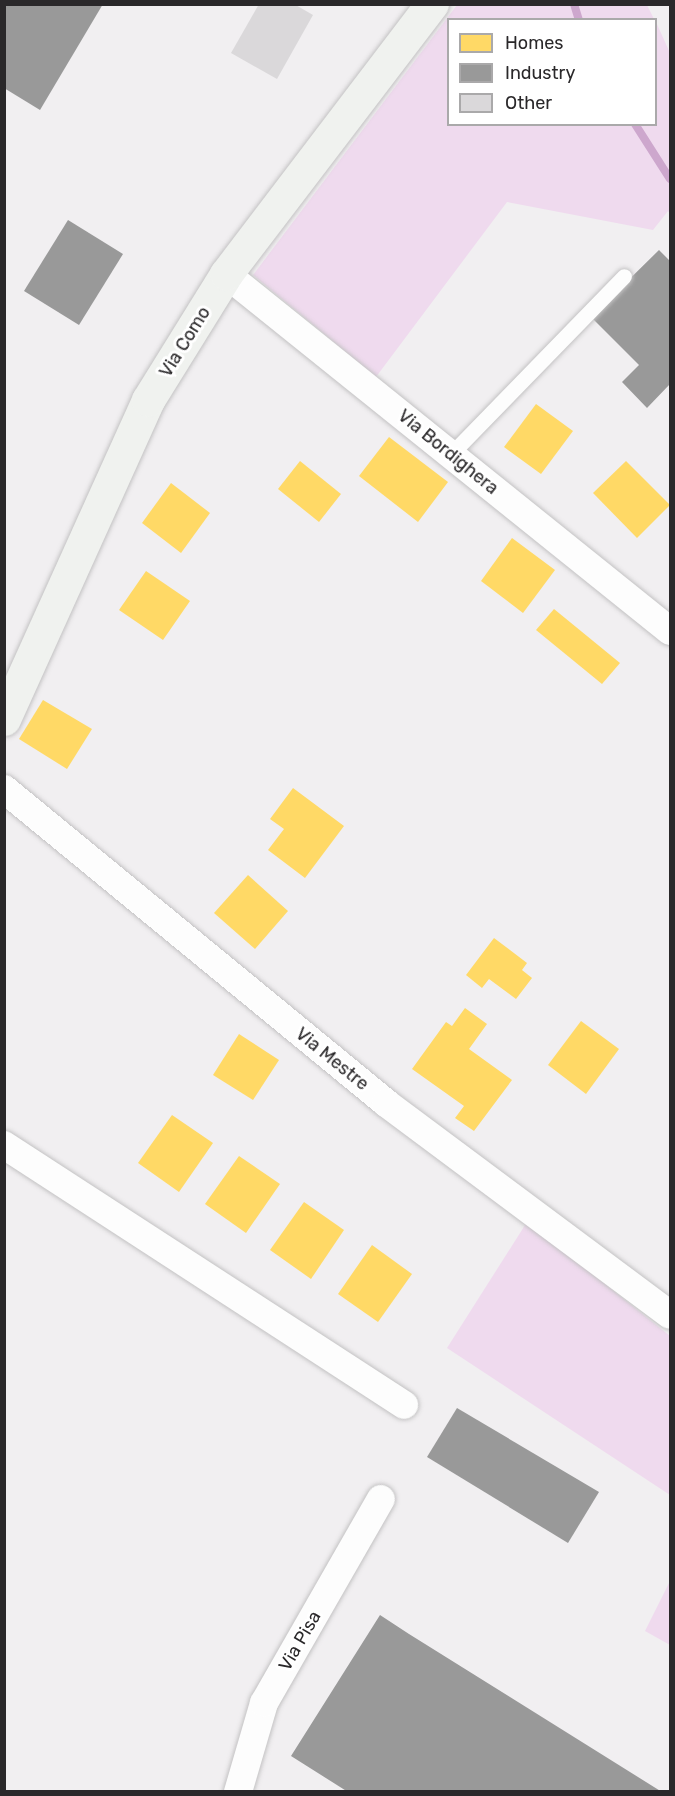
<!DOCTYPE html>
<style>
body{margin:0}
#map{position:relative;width:675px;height:1796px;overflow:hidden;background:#f1eff1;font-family:Rubik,sans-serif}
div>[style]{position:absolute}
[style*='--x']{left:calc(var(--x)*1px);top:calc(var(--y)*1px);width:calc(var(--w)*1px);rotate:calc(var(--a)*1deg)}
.green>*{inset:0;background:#efdaee}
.homes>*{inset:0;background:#ffd966}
.industry>*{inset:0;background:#999}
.stream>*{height:8px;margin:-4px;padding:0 4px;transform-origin:4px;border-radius:4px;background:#cda7cd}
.building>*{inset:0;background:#dad8da}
.roads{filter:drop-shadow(0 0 2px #c3c2c3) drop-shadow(0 0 2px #c3c2c3)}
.service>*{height:15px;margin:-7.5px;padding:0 7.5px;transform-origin:7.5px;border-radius:7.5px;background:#fdfdfd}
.minor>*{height:28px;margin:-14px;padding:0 14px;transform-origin:14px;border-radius:14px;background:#fdfdfd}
.secondary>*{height:33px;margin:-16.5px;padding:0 16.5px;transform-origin:16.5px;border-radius:16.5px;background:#f0f2ef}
span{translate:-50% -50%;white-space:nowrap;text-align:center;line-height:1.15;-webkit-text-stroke:6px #fff;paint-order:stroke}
.street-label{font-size:18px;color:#2a282a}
.frame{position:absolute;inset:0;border:6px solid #2a282a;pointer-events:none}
.legend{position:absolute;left:447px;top:18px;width:210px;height:108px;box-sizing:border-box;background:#fff;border:2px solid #aaa9aa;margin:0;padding:8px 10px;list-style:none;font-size:18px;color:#2a282a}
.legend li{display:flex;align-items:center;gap:12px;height:30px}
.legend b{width:30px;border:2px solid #aaa9aa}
</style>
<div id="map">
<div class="green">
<i style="clip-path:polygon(457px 5px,647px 5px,654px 19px,448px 20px,448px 124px,656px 124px,656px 22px,670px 53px,670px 214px,668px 211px,653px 230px,507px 202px,376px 377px,253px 275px)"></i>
<i style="clip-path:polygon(527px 1222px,670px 1336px,670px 1495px,447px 1348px)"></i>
<i style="clip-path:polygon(670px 1581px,670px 1645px,645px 1631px)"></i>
</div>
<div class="homes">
<i style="clip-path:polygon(536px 404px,573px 431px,541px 474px,504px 447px)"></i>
<i style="clip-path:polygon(389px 437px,448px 482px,418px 522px,359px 476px)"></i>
<i style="clip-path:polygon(300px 461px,341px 494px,319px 522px,278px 489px)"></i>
<i style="clip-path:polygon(626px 461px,670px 505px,637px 538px,593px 493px)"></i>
<i style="clip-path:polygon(171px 483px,210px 513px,181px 553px,142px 523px)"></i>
<i style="clip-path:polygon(512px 538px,555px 570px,523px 613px,481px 581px)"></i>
<i style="clip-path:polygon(146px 571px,190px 601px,163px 640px,119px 610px)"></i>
<i style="clip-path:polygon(554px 609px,620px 663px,602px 684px,536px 630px)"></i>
<i style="clip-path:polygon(43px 700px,92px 729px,67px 769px,19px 739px)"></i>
<i style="clip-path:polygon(293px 788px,344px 826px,305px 878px,268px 850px,284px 829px,270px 819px)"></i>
<i style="clip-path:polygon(248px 875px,288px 911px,255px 949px,214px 913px)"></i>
<i style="clip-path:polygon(494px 938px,527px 963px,522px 970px,532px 978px,516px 999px,489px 979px,482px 988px,466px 975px)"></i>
<i style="clip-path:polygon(465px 1008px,487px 1024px,469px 1049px,512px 1080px,474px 1131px,455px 1118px,464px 1106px,412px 1069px,446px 1022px,452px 1026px)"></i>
<i style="clip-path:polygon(581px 1021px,619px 1049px,586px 1094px,548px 1065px)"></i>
<i style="clip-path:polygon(239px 1034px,279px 1060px,253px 1100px,213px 1075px)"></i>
<i style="clip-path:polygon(172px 1115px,213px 1143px,179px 1192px,138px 1163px)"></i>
<i style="clip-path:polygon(239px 1156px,280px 1184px,246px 1233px,205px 1204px)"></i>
<i style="clip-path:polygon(304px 1202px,344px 1230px,311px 1279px,270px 1250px)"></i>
<i style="clip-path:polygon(372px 1245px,412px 1274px,378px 1322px,338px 1294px)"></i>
</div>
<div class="industry">
<i style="clip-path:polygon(4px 4px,103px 4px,40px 110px,4px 88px)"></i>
<i style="clip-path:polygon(68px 220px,123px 254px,79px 325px,24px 291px)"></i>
<i style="clip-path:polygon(659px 250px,670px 261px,670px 384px,647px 408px,622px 382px,639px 365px,591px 317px)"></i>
<i style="clip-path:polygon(457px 1408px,599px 1492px,568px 1543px,427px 1457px)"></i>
<i style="clip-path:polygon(380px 1615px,409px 1634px,662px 1792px,348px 1792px,291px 1756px)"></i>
</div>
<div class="stream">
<i style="--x:574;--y:4;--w:17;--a:73"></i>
<i style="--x:635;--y:124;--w:65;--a:57.5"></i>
</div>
<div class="building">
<i style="clip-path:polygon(259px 4px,294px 4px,313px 15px,277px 79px,231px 53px)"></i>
</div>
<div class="roads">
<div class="service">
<i style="--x:451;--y:454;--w:248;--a:-45.8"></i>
</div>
<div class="minor">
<i style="--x:226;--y:274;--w:570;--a:38.8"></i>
<i style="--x:4;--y:789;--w:494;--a:39.4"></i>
<i style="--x:386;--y:1103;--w:354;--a:36.7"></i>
<i style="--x:4;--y:1145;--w:477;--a:33"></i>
<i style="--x:238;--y:1792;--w:93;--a:-73.7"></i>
<i style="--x:264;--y:1703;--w:235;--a:-60.2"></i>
</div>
<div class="secondary">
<i style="--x:4;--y:719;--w:350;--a:-65.7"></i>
<i style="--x:148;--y:400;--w:148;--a:-58.2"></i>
<i style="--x:226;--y:274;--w:340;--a:-52.7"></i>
</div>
</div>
<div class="street-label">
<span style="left:185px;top:342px;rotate:-58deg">Via Como</span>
<span style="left:448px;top:452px;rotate:39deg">Via Bordighera</span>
<span style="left:332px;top:1059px;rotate:39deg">Via Mestre</span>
<span style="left:300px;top:1641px;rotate:-60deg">Via Pisa</span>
</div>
<div class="frame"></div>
<ul class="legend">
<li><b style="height:16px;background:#ffd966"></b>Homes</li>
<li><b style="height:16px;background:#999"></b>Industry</li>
<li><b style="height:16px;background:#dad8da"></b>Other</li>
</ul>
</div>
